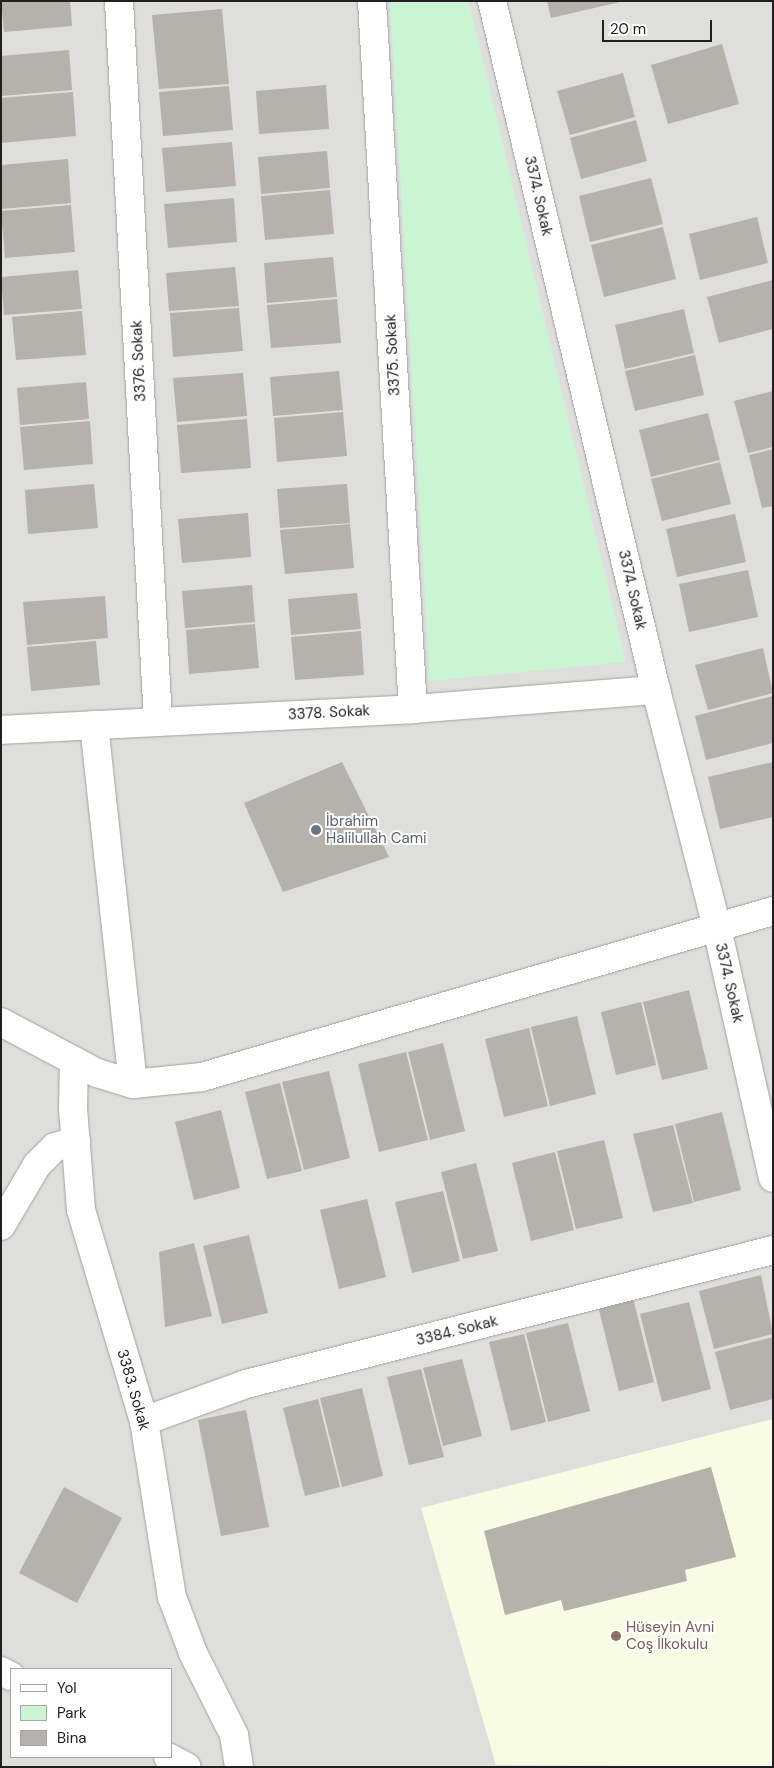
<!DOCTYPE html>
<meta charset="utf-8">
<style>
body{margin:0}
#map{position:relative;width:774px;height:1768px;overflow:hidden;background:#f0eee8;font-family:"DM Sans",sans-serif}
div>[style]{position:absolute}
[style*='--x']{left:calc(var(--x)*1px);top:calc(var(--y)*1px);width:calc(var(--w)*1px);rotate:calc(var(--a)*1deg)}
.residential>*{inset:0;background:#dededd}
.education>*{inset:0;background:#f8fce5}
.park>*{inset:0;background:#cbf4d5}
.building>*{inset:0;background:#b5b1ab}
.roads{filter:drop-shadow(0 0 1px #a1a1a1) drop-shadow(0 0 1px #a1a1a1)}
.minor>*{height:28px;margin:-14px;padding:0 14px;transform-origin:14px;border-radius:14px;background:#fff}
.dots>*{width:14px;height:14px;translate:-50% -50%;box-sizing:border-box;border:2px solid #fff;border-radius:50%}
span{translate:-50% -50%;white-space:nowrap;text-align:center;line-height:1.15;-webkit-text-stroke:4px #fff;paint-order:stroke}
.street-label{font-size:15px;color:#202020}
.worship-label{font-size:15px;color:#5b616d}
.left{translate:0 -50%;text-align:left}
.education-label{font-size:15px;color:#785e54}
.frame{position:absolute;inset:0;border:2px solid #202020;pointer-events:none}
.legend{position:absolute;left:10px;top:1668px;width:162px;height:90px;box-sizing:border-box;background:#fff;border:1px solid #a6a6a6;margin:0;padding:6px 9px;list-style:none;font-size:15px;color:#202020}
.legend li{display:flex;align-items:center;gap:10px;height:25px}
.legend b{width:25px;border:1px solid #a6a6a6}
.scale{position:absolute;left:602px;top:20px;width:110px;height:22px;box-sizing:border-box;border:2px solid #202020;border-top:0;padding-left:6px;font-size:15px;line-height:18px;white-space:nowrap;color:#202020;-webkit-text-stroke:4px #fff;paint-order:stroke}
</style>
<div id="map">
<div class="residential">
<i style="clip-path:polygon(evenodd,1px 1px,773px 1px,773px 1767px,1px 1767px,1px 1px,11px 1669px,171px 1669px,171px 1757px,11px 1757px,11px 1669px)"></i>
</div>
<div class="education">
<i style="clip-path:polygon(773px 1419px,773px 1767px,496px 1765px,421px 1508px)"></i>
</div>
<div class="park">
<i style="clip-path:polygon(390px 1px,469px 1px,626px 662px,430px 681px)"></i>
</div>
<div class="building">
<i style="clip-path:polygon(1px 1px,70px 1px,72px 26px,4px 32px)"></i>
<i style="clip-path:polygon(547px 1px,620px 1px,620px 2px,551px 18px)"></i>
<i style="clip-path:polygon(222px 9px,229px 84px,159px 89px,152px 15px)"></i>
<i style="clip-path:polygon(722px 44px,739px 104px,668px 124px,651px 65px)"></i>
<i style="clip-path:polygon(69px 50px,72px 90px,1px 96px,1px 56px)"></i>
<i style="clip-path:polygon(623px 73px,635px 117px,570px 135px,557px 91px)"></i>
<i style="clip-path:polygon(326px 85px,329px 129px,259px 134px,256px 91px)"></i>
<i style="clip-path:polygon(229px 86px,233px 130px,163px 136px,159px 92px)"></i>
<i style="clip-path:polygon(73px 92px,76px 136px,1px 143px,1px 98px)"></i>
<i style="clip-path:polygon(636px 120px,647px 161px,581px 179px,570px 138px)"></i>
<i style="clip-path:polygon(232px 142px,236px 186px,166px 192px,162px 148px)"></i>
<i style="clip-path:polygon(327px 151px,330px 188px,261px 194px,258px 157px)"></i>
<i style="clip-path:polygon(68px 159px,71px 203px,1px 209px,1px 165px)"></i>
<i style="clip-path:polygon(651px 178px,663px 224px,590px 242px,579px 196px)"></i>
<i style="clip-path:polygon(330px 190px,334px 234px,265px 240px,261px 196px)"></i>
<i style="clip-path:polygon(234px 198px,237px 242px,168px 248px,164px 204px)"></i>
<i style="clip-path:polygon(71px 205px,75px 252px,5px 258px,1px 211px)"></i>
<i style="clip-path:polygon(757px 217px,768px 263px,700px 280px,689px 234px)"></i>
<i style="clip-path:polygon(663px 227px,676px 279px,604px 297px,591px 245px)"></i>
<i style="clip-path:polygon(333px 257px,337px 297px,267px 303px,264px 263px)"></i>
<i style="clip-path:polygon(235px 267px,239px 306px,169px 311px,166px 273px)"></i>
<i style="clip-path:polygon(78px 270px,82px 309px,4px 315px,1px 277px)"></i>
<i style="clip-path:polygon(773px 280px,773px 329px,719px 343px,707px 297px)"></i>
<i style="clip-path:polygon(337px 299px,341px 343px,271px 348px,267px 305px)"></i>
<i style="clip-path:polygon(239px 308px,243px 351px,173px 357px,170px 313px)"></i>
<i style="clip-path:polygon(684px 309px,694px 353px,625px 369px,615px 325px)"></i>
<i style="clip-path:polygon(82px 311px,86px 355px,16px 360px,12px 317px)"></i>
<i style="clip-path:polygon(695px 355px,704px 395px,635px 411px,625px 371px)"></i>
<i style="clip-path:polygon(339px 371px,343px 410px,273px 416px,270px 377px)"></i>
<i style="clip-path:polygon(243px 373px,247px 416px,177px 422px,173px 378px)"></i>
<i style="clip-path:polygon(86px 382px,89px 419px,20px 425px,17px 388px)"></i>
<i style="clip-path:polygon(773px 391px,773px 447px,748px 453px,734px 401px)"></i>
<i style="clip-path:polygon(343px 412px,347px 456px,277px 462px,274px 418px)"></i>
<i style="clip-path:polygon(708px 413px,720px 460px,651px 477px,639px 430px)"></i>
<i style="clip-path:polygon(247px 419px,251px 468px,181px 473px,177px 425px)"></i>
<i style="clip-path:polygon(90px 421px,93px 464px,24px 470px,20px 427px)"></i>
<i style="clip-path:polygon(773px 449px,773px 506px,762px 508px,749px 455px)"></i>
<i style="clip-path:polygon(720px 462px,731px 504px,662px 521px,651px 479px)"></i>
<i style="clip-path:polygon(94px 484px,98px 528px,28px 534px,25px 490px)"></i>
<i style="clip-path:polygon(347px 484px,350px 523px,280px 528px,277px 489px)"></i>
<i style="clip-path:polygon(248px 513px,251px 557px,182px 563px,178px 519px)"></i>
<i style="clip-path:polygon(735px 514px,746px 562px,677px 577px,666px 529px)"></i>
<i style="clip-path:polygon(350px 524px,354px 568px,285px 574px,280px 530px)"></i>
<i style="clip-path:polygon(748px 570px,758px 617px,689px 632px,679px 584px)"></i>
<i style="clip-path:polygon(252px 585px,255px 622px,185px 628px,182px 591px)"></i>
<i style="clip-path:polygon(357px 593px,361px 629px,291px 635px,288px 599px)"></i>
<i style="clip-path:polygon(105px 596px,108px 638px,27px 645px,23px 602px)"></i>
<i style="clip-path:polygon(255px 624px,259px 668px,189px 674px,186px 630px)"></i>
<i style="clip-path:polygon(361px 631px,364px 675px,295px 680px,291px 637px)"></i>
<i style="clip-path:polygon(96px 641px,100px 685px,31px 691px,27px 647px)"></i>
<i style="clip-path:polygon(763px 648px,773px 693px,708px 710px,695px 665px)"></i>
<i style="clip-path:polygon(773px 696px,773px 743px,706px 760px,695px 716px)"></i>
<i style="clip-path:polygon(342px 762px,389px 857px,283px 892px,244px 803px)"></i>
<i style="clip-path:polygon(773px 762px,773px 817px,720px 829px,708px 777px)"></i>
<i style="clip-path:polygon(689px 990px,708px 1069px,662px 1080px,643px 1002px)"></i>
<i style="clip-path:polygon(641px 1002px,656px 1065px,616px 1075px,601px 1012px)"></i>
<i style="clip-path:polygon(577px 1016px,596px 1094px,550px 1106px,531px 1027px)"></i>
<i style="clip-path:polygon(529px 1028px,548px 1106px,504px 1117px,485px 1039px)"></i>
<i style="clip-path:polygon(443px 1043px,465px 1131px,430px 1140px,408px 1052px)"></i>
<i style="clip-path:polygon(406px 1052px,428px 1140px,379px 1152px,358px 1064px)"></i>
<i style="clip-path:polygon(329px 1071px,350px 1158px,304px 1170px,282px 1082px)"></i>
<i style="clip-path:polygon(280px 1083px,302px 1171px,267px 1179px,245px 1092px)"></i>
<i style="clip-path:polygon(221px 1110px,240px 1188px,194px 1200px,175px 1122px)"></i>
<i style="clip-path:polygon(722px 1112px,741px 1190px,694px 1202px,675px 1124px)"></i>
<i style="clip-path:polygon(673px 1125px,693px 1203px,653px 1212px,633px 1134px)"></i>
<i style="clip-path:polygon(604px 1140px,623px 1218px,576px 1229px,557px 1151px)"></i>
<i style="clip-path:polygon(555px 1152px,574px 1230px,531px 1241px,512px 1163px)"></i>
<i style="clip-path:polygon(476px 1163px,498px 1251px,463px 1259px,441px 1172px)"></i>
<i style="clip-path:polygon(443px 1191px,460px 1261px,412px 1273px,395px 1202px)"></i>
<i style="clip-path:polygon(367px 1199px,386px 1277px,339px 1289px,320px 1210px)"></i>
<i style="clip-path:polygon(249px 1235px,268px 1313px,222px 1324px,203px 1246px)"></i>
<i style="clip-path:polygon(194px 1243px,212px 1316px,165px 1327px,159px 1252px)"></i>
<i style="clip-path:polygon(761px 1275px,773px 1334px,714px 1349px,699px 1291px)"></i>
<i style="clip-path:polygon(632px 1294px,654px 1382px,619px 1391px,597px 1302px)"></i>
<i style="clip-path:polygon(689px 1302px,711px 1389px,662px 1402px,640px 1314px)"></i>
<i style="clip-path:polygon(568px 1323px,590px 1411px,548px 1422px,526px 1333px)"></i>
<i style="clip-path:polygon(524px 1334px,546px 1422px,511px 1431px,489px 1342px)"></i>
<i style="clip-path:polygon(773px 1337px,773px 1399px,730px 1410px,715px 1352px)"></i>
<i style="clip-path:polygon(462px 1359px,482px 1436px,443px 1446px,423px 1368px)"></i>
<i style="clip-path:polygon(421px 1369px,444px 1457px,409px 1465px,387px 1377px)"></i>
<i style="clip-path:polygon(362px 1388px,383px 1476px,342px 1487px,320px 1398px)"></i>
<i style="clip-path:polygon(318px 1399px,340px 1487px,305px 1496px,283px 1408px)"></i>
<i style="clip-path:polygon(246px 1410px,269px 1527px,221px 1536px,198px 1420px)"></i>
<i style="clip-path:polygon(711px 1467px,736px 1557px,685px 1570px,687px 1581px,564px 1611px,561px 1600px,505px 1615px,484px 1531px)"></i>
<i style="clip-path:polygon(64px 1487px,122px 1518px,77px 1603px,19px 1573px)"></i>
</div>
<div class="roads">
<div class="minor">
<i style="--x:119;--y:1;--w:721;--a:86.9"></i>
<i style="--x:372;--y:1;--w:709;--a:86.69"></i>
<i style="--x:492;--y:1;--w:708;--a:76.61"></i>
<i style="--x:656;--y:690;--w:246;--a:75.6"></i>
<i style="--x:717;--y:928;--w:256;--a:77.4"></i>
<i style="--x:94;--y:725;--w:361;--a:83.8"></i>
<i style="--x:1;--y:730;--w:413;--a:-2.9"></i>
<i style="--x:413;--y:709;--w:244;--a:-4.5"></i>
<i style="--x:1;--y:1022;--w:109;--a:28"></i>
<i style="--x:97;--y:1073;--w:38;--a:17"></i>
<i style="--x:133;--y:1084;--w:69;--a:-5.8"></i>
<i style="--x:202;--y:1077;--w:595;--a:-16.21"></i>
<i style="--x:74;--y:1061;--w:47;--a:91.2"></i>
<i style="--x:73;--y:1108;--w:102;--a:85.5"></i>
<i style="--x:81;--y:1210;--w:220;--a:73.4"></i>
<i style="--x:144;--y:1421;--w:178;--a:81"></i>
<i style="--x:172;--y:1597;--w:60;--a:69.4"></i>
<i style="--x:193;--y:1653;--w:92;--a:63.4"></i>
<i style="--x:234;--y:1735;--w:32;--a:81"></i>
<i style="--x:1;--y:1226;--w:71;--a:-59.5"></i>
<i style="--x:37;--y:1165;--w:25;--a:-45"></i>
<i style="--x:55;--y:1147;--w:22;--a:-16"></i>
<i style="--x:144;--y:1421;--w:109;--a:-19.9"></i>
<i style="--x:246;--y:1384;--w:544;--a:-14.27"></i>
<i style="--x:1;--y:1671;--w:11;--a:27"></i>
<i style="--x:168;--y:1757;--w:21;--a:28"></i>
</div>
</div>
<div class="dots">
<i style="left:316px;top:830px;background:#6b7280"></i>
<i style="left:616px;top:1636px;background:#8d6e63"></i>
</div>
<div class="street-label">
<span style="left:538px;top:196px;rotate:77deg">3374. Sokak</span>
<span style="left:393px;top:355px;rotate:-93deg">3375. Sokak</span>
<span style="left:139px;top:361px;rotate:-93deg">3376. Sokak</span>
<span style="left:632px;top:590px;rotate:77deg">3374. Sokak</span>
<span style="left:329px;top:713px;rotate:-3deg">3378. Sokak</span>
<span style="left:729px;top:983px;rotate:77deg">3374. Sokak</span>
<span style="left:457px;top:1331px;rotate:-14deg">3384. Sokak</span>
<span style="left:133px;top:1390px;rotate:74deg">3383. Sokak</span>
</div>
<div class="worship-label">
<span class="left" style="left:326px;top:830px">İbrahim<br>Halilullah Cami</span>
</div>
<div class="education-label">
<span class="left" style="left:626px;top:1636px">Hüseyin Avni<br>Coş İlkokulu</span>
</div>
<div class="frame"></div>
<ul class="legend">
<li><b style="height:6px;background:#fff"></b>Yol</li>
<li><b style="height:14px;background:#cbf4d5"></b>Park</li>
<li><b style="height:14px;background:#b5b1ab"></b>Bina</li>
</ul>
<div class="scale">20 m</div>
</div>
